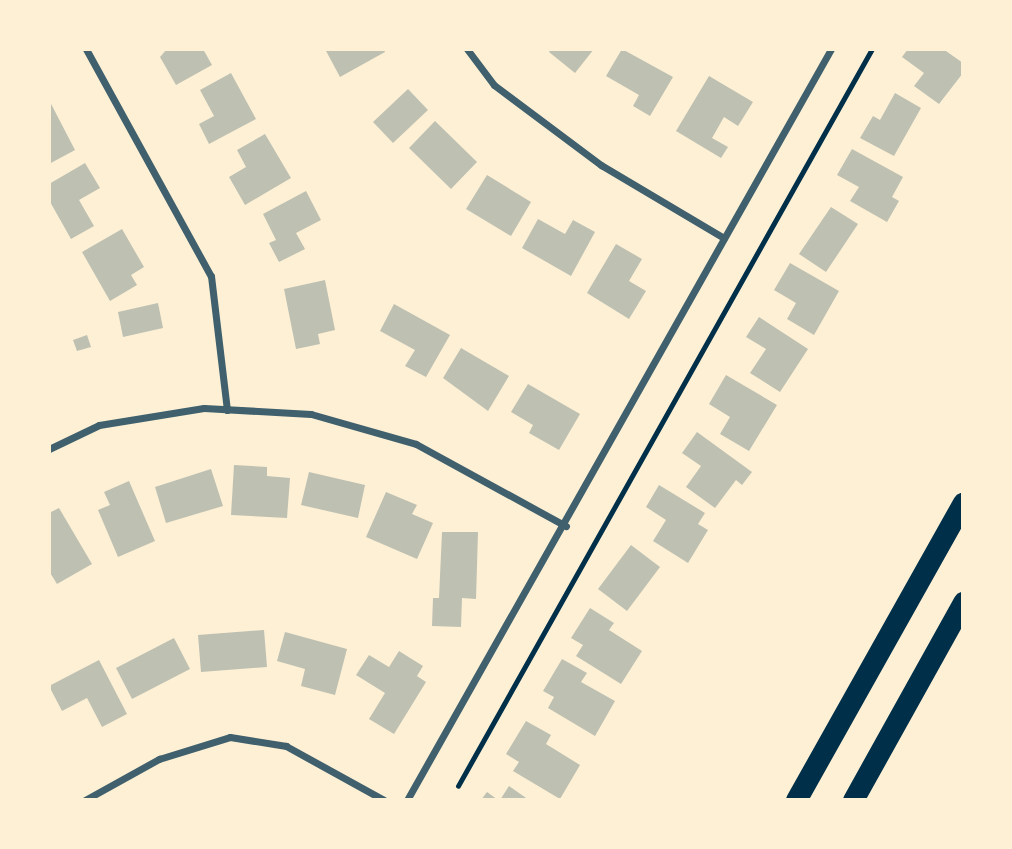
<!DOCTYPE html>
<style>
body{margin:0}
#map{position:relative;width:1012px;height:849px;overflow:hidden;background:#fdf0d5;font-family:"Source Serif 4",serif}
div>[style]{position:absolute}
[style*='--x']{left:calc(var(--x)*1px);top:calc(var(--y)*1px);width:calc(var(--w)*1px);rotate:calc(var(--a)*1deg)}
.building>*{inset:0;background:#bec0b2}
.path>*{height:4.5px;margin:-2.25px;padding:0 2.25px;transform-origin:2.25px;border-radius:2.25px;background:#003049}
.minor>*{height:7px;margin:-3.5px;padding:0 3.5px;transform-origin:3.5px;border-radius:3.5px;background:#3f606c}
.motorway>*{height:21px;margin:-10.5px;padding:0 10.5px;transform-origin:10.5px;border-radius:10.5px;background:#003049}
span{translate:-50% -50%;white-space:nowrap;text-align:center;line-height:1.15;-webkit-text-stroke:5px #fdf0d5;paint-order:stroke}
.frame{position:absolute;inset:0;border:51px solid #fdf0d5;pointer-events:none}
</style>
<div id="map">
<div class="building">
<i style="clip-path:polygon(167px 49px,203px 49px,212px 65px,176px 85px,160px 57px)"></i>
<i style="clip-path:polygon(325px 49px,384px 49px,385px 52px,340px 77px)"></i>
<i style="clip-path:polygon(551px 49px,594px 49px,575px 73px,549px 52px)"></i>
<i style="clip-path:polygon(622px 49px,673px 77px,650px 116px,633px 106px,639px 95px,606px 76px)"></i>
<i style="clip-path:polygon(908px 49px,943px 49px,963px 63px,963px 73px,939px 104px,914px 86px,924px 73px,902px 57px)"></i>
<i style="clip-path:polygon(231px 73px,256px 119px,209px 144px,199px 124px,214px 116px,200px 90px)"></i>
<i style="clip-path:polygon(709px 76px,753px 102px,738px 126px,724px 117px,712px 138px,728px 147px,721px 158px,676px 131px)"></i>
<i style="clip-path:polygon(408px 89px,428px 110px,393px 143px,373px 122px)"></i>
<i style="clip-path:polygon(895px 93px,921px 108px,894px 156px,860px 138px,873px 116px,880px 120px)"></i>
<i style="clip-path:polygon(49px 100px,75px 150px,49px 164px)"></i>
<i style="clip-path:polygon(435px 121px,477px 162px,451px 189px,409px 148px)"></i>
<i style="clip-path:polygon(265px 134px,291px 178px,245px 205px,229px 177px,246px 167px,237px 150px)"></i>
<i style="clip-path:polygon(852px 149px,903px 177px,892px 197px,899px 201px,887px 222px,850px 201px,859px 187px,837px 175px)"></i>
<i style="clip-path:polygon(85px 163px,100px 188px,79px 200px,94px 226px,71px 239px,49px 200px,49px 184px)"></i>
<i style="clip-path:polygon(487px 175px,531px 202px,511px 236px,466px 209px)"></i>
<i style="clip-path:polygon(306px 191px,321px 220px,296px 233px,305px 249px,279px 262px,269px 243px,276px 240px,263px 214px)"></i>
<i style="clip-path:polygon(831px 207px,858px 224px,826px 272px,799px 254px)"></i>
<i style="clip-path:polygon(538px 219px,565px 234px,573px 220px,595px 232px,571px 276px,522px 248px)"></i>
<i style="clip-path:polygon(122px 229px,144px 267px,131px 275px,137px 285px,110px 301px,82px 252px)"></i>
<i style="clip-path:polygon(616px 244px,642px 259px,629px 281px,646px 291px,629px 319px,587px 293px)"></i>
<i style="clip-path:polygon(790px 263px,839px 291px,814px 335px,787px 319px,796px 303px,774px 290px)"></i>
<i style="clip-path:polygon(325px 280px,335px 330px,318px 334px,320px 344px,296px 349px,284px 289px)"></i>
<i style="clip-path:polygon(158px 303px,163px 328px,123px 337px,118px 312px)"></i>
<i style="clip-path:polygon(394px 304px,450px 335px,426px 377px,405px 366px,415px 350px,380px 331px)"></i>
<i style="clip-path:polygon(759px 317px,808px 349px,780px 392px,750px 373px,766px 349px,746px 337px)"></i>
<i style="clip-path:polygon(87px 335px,91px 347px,77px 351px,73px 340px)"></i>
<i style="clip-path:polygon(461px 348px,509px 376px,488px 411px,443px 378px)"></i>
<i style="clip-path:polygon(726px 375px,777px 405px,749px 451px,720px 434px,730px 417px,709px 404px)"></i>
<i style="clip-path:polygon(528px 384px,580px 414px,559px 450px,529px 433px,533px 425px,511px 412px)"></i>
<i style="clip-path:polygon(697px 432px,752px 472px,742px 485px,736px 480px,715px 508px,686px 487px,701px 466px,682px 453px)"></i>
<i style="clip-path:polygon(234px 465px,267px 467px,267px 476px,290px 478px,287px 518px,231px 515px)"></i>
<i style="clip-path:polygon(211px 469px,223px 506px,166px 523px,155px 487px)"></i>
<i style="clip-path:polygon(309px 472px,365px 485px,358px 518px,301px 505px)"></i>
<i style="clip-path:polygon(129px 481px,155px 541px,118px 557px,98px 510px,110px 505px,104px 492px)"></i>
<i style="clip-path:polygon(659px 485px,705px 513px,698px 524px,708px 530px,688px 563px,653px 541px,666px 520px,646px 507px)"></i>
<i style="clip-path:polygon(386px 492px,417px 505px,412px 514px,433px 523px,417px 559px,366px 537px)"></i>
<i style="clip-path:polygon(59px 508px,92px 564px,57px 584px,49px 571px,49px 513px)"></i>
<i style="clip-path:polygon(442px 532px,478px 532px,476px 599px,462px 598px,461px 627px,432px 626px,433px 598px,439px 598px)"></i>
<i style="clip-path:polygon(631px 545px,660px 567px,627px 611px,598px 589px)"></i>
<i style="clip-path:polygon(590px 608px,614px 623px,609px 630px,642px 651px,621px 684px,576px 656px,583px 645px,571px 638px)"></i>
<i style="clip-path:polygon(264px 630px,267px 667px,201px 672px,198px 635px)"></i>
<i style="clip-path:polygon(285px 632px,347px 649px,335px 695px,301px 686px,305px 669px,277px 661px)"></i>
<i style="clip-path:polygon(174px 638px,190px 669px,132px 699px,116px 668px)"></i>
<i style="clip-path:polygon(399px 651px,423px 666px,417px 676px,426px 682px,394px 734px,369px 719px,385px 693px,356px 675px,369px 655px,389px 667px)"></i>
<i style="clip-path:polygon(562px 659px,587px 673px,581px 682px,615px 701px,595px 736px,548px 708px,554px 697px,543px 691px)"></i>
<i style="clip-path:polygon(99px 660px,127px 714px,102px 727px,87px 698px,62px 711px,49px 686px)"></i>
<i style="clip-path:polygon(526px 721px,551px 735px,546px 744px,580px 765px,560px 799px,513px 771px,519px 762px,506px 754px)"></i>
<i style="clip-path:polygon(509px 786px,529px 800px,500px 800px)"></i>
<i style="clip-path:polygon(487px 792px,498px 800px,481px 800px)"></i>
</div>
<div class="path">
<i style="--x:458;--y:786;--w:845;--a:-60.68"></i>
</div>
<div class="minor">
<i style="--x:86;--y:49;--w:259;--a:61.2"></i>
<i style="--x:211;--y:276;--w:135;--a:83.2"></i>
<i style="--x:467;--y:49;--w:45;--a:53.1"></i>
<i style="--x:494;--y:85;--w:134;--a:36.8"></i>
<i style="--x:601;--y:165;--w:143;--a:30.7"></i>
<i style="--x:49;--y:449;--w:55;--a:-25.6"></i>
<i style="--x:99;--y:425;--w:106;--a:-9.2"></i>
<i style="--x:204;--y:408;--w:107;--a:3.2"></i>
<i style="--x:311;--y:414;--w:109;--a:15.9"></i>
<i style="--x:416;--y:444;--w:171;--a:28.7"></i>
<i style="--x:85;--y:800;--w:85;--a:-29"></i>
<i style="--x:159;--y:759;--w:74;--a:-17.2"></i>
<i style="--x:230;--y:737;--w:57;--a:9.1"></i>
<i style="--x:286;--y:746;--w:112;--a:28.9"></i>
<i style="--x:407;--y:800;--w:862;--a:-60.55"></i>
</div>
<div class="motorway">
<i style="--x:796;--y:800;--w:341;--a:-60.7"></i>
<i style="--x:853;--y:800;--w:227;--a:-60.9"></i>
</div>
<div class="frame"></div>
</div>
